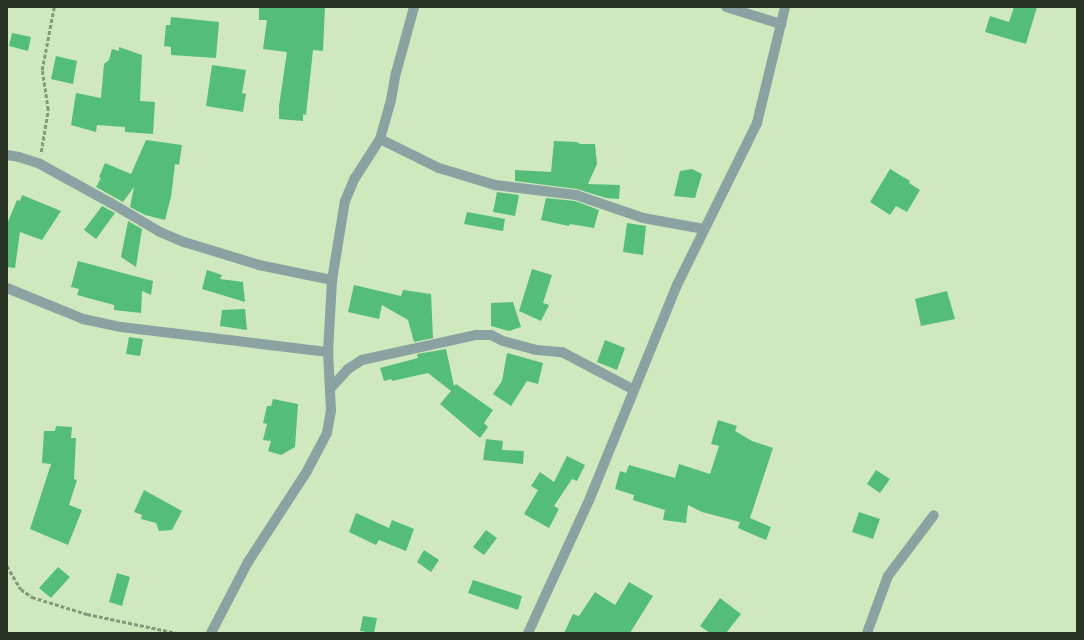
<!DOCTYPE html>
<style>
body{margin:0}
#map{position:relative;width:1084px;height:640px;overflow:hidden;background:#cfe8be;font-family:Quicksand,sans-serif}
div>[style]{position:absolute}
[style*='--x']{left:calc(var(--x)*1px);top:calc(var(--y)*1px);width:calc(var(--w)*1px);rotate:calc(var(--a)*1deg)}
.building>*{inset:0;background:#54be79}
.path>*{height:2.5px;margin-top:-1.25px;transform-origin:0;background:repeating-linear-gradient(90deg,#859879 0 4px,transparent 0 6px)}
.minor>*{height:10px;margin:-5px;padding:0 5px;transform-origin:5px;border-radius:5px;background:#8aa2a1}
span{translate:-50% -50%;white-space:nowrap;text-align:center;line-height:1.15;-webkit-text-stroke:3px #dcf5cb;paint-order:stroke}
.frame{position:absolute;inset:0;border:8px solid #283222;pointer-events:none}
</style>
<div id="map">
<div class="building">
<i style="clip-path:polygon(259px 7px,325px 7px,323px 51px,313px 50px,306px 115px,303px 114px,303px 121px,279px 119px,279px 106px,287px 52px,263px 49px,267px 20px,259px 20px)"></i>
<i style="clip-path:polygon(1014px 7px,1037px 7px,1026px 44px,985px 32px,990px 16px,1009px 22px)"></i>
<i style="clip-path:polygon(171px 17px,219px 22px,216px 58px,171px 55px,171px 47px,164px 46px,166px 25px,170px 25px)"></i>
<i style="clip-path:polygon(12px 33px,31px 37px,28px 51px,9px 46px)"></i>
<i style="clip-path:polygon(119px 47px,142px 55px,140px 101px,155px 102px,153px 134px,125px 132px,125px 127px,97px 125px,96px 132px,71px 125px,76px 93px,101px 98px,104px 64px,109px 60px,112px 49px,119px 51px)"></i>
<i style="clip-path:polygon(56px 56px,77px 61px,73px 84px,51px 79px)"></i>
<i style="clip-path:polygon(212px 65px,246px 70px,242px 93px,246px 94px,243px 112px,206px 106px)"></i>
<i style="clip-path:polygon(146px 140px,182px 145px,179px 165px,175px 164px,171px 197px,165px 220px,145px 215px,130px 207px,134px 187px,123px 202px,96px 187px,101px 178px,99px 177px,105px 163px,131px 174px)"></i>
<i style="clip-path:polygon(554px 141px,577px 142px,580px 144px,595px 144px,597px 164px,588px 184px,620px 185px,619px 199px,606px 198px,577px 189px,515px 181px,515px 170px,551px 172px)"></i>
<i style="clip-path:polygon(692px 169px,702px 174px,695px 198px,674px 196px,680px 171px)"></i>
<i style="clip-path:polygon(890px 169px,910px 181px,909px 183px,920px 190px,907px 212px,896px 206px,890px 215px,870px 202px)"></i>
<i style="clip-path:polygon(497px 192px,519px 195px,515px 216px,493px 212px)"></i>
<i style="clip-path:polygon(22px 195px,61px 211px,42px 240px,20px 232px,15px 268px,7px 267px,7px 224px,17px 200px,20px 201px)"></i>
<i style="clip-path:polygon(546px 198px,575px 201px,599px 210px,594px 228px,570px 224px,569px 226px,541px 220px)"></i>
<i style="clip-path:polygon(102px 206px,115px 213px,96px 239px,84px 230px)"></i>
<i style="clip-path:polygon(467px 212px,505px 219px,503px 231px,464px 224px)"></i>
<i style="clip-path:polygon(128px 221px,142px 229px,136px 267px,121px 257px)"></i>
<i style="clip-path:polygon(627px 223px,646px 226px,643px 255px,623px 252px)"></i>
<i style="clip-path:polygon(78px 261px,153px 281px,151px 295px,142px 291px,141px 313px,114px 310px,114px 305px,77px 295px,79px 289px,71px 287px)"></i>
<i style="clip-path:polygon(532px 269px,552px 275px,543px 303px,549px 305px,541px 321px,519px 311px)"></i>
<i style="clip-path:polygon(207px 270px,222px 275px,220px 279px,243px 282px,245px 302px,202px 289px)"></i>
<i style="clip-path:polygon(354px 285px,401px 296px,403px 290px,431px 294px,433px 338px,414px 342px,408px 320px,382px 305px,379px 319px,348px 312px)"></i>
<i style="clip-path:polygon(947px 291px,955px 319px,921px 326px,915px 299px)"></i>
<i style="clip-path:polygon(513px 302px,521px 327px,509px 331px,491px 326px,491px 303px)"></i>
<i style="clip-path:polygon(245px 309px,247px 330px,220px 326px,222px 310px)"></i>
<i style="clip-path:polygon(129px 337px,143px 339px,140px 356px,126px 354px)"></i>
<i style="clip-path:polygon(605px 340px,625px 348px,617px 370px,597px 362px)"></i>
<i style="clip-path:polygon(446px 349px,454px 386px,456px 384px,493px 410px,484px 423px,488px 427px,480px 438px,440px 404px,451px 391px,428px 373px,392px 381px,391px 379px,384px 381px,380px 368px,418px 358px,417px 354px)"></i>
<i style="clip-path:polygon(507px 353px,543px 363px,538px 384px,527px 381px,511px 406px,493px 394px,502px 381px)"></i>
<i style="clip-path:polygon(273px 399px,298px 404px,295px 447px,281px 455px,268px 451px,271px 441px,263px 440px,267px 424px,263px 423px,267px 406px,271px 406px)"></i>
<i style="clip-path:polygon(718px 420px,737px 426px,735px 431px,752px 441px,773px 448px,750px 518px,771px 527px,766px 540px,738px 528px,740px 522px,702px 512px,688px 505px,686px 523px,663px 520px,665px 510px,633px 500px,634px 495px,615px 489px,620px 471px,626px 473px,629px 465px,675px 478px,679px 464px,710px 474px,719px 446px,711px 444px)"></i>
<i style="clip-path:polygon(56px 426px,72px 427px,71px 438px,76px 438px,74px 479px,77px 480px,69px 505px,82px 510px,68px 545px,30px 529px,51px 464px,42px 463px,44px 431px,55px 431px)"></i>
<i style="clip-path:polygon(486px 439px,503px 441px,502px 450px,524px 451px,523px 464px,483px 460px)"></i>
<i style="clip-path:polygon(567px 456px,585px 465px,577px 481px,572px 479px,554px 506px,559px 509px,549px 528px,524px 514px,538px 490px,531px 486px,540px 472px,554px 482px)"></i>
<i style="clip-path:polygon(876px 470px,890px 479px,880px 493px,867px 484px)"></i>
<i style="clip-path:polygon(144px 490px,182px 511px,172px 530px,159px 531px,156px 523px,141px 519px,142px 515px,134px 512px)"></i>
<i style="clip-path:polygon(859px 512px,880px 519px,873px 539px,852px 532px)"></i>
<i style="clip-path:polygon(356px 513px,389px 528px,392px 520px,414px 529px,406px 551px,379px 540px,376px 545px,349px 532px)"></i>
<i style="clip-path:polygon(486px 530px,497px 538px,484px 555px,473px 547px)"></i>
<i style="clip-path:polygon(424px 550px,439px 560px,431px 572px,417px 562px)"></i>
<i style="clip-path:polygon(58px 567px,70px 577px,51px 598px,39px 588px)"></i>
<i style="clip-path:polygon(117px 573px,130px 577px,122px 606px,109px 602px)"></i>
<i style="clip-path:polygon(473px 580px,522px 596px,518px 610px,468px 593px)"></i>
<i style="clip-path:polygon(629px 582px,653px 596px,630px 633px,564px 633px,573px 614px,579px 616px,595px 592px,615px 605px)"></i>
<i style="clip-path:polygon(720px 598px,741px 614px,726px 633px,710px 633px,700px 626px)"></i>
<i style="clip-path:polygon(363px 616px,377px 618px,374px 633px,360px 631px)"></i>
</div>
<div class="path">
<i style="--x:41;--y:152;--w:43;--a:-80.5"></i>
<i style="--x:48;--y:110;--w:40;--a:-98.5"></i>
<i style="--x:42;--y:70;--w:64;--a:-79.2"></i>
<i style="--x:7;--y:566;--w:27;--a:59"></i>
<i style="--x:21;--y:589;--w:14;--a:36"></i>
<i style="--x:32;--y:597;--w:58;--a:17.2"></i>
<i style="--x:87;--y:614;--w:92;--a:11.9"></i>
</div>
<div class="minor">
<i style="--x:726;--y:7;--w:58;--a:17.2"></i>
<i style="--x:380;--y:139;--w:66;--a:26.2"></i>
<i style="--x:439;--y:168;--w:59;--a:16.9"></i>
<i style="--x:495;--y:185;--w:82;--a:7"></i>
<i style="--x:576;--y:195;--w:71;--a:18.9"></i>
<i style="--x:643;--y:218;--w:62;--a:10.2"></i>
<i style="--x:7;--y:155;--w:12;--a:9"></i>
<i style="--x:19;--y:157;--w:22;--a:18"></i>
<i style="--x:40;--y:164;--w:81;--a:28.8"></i>
<i style="--x:111;--y:203;--w:57;--a:30.6"></i>
<i style="--x:160;--y:232;--w:26;--a:23"></i>
<i style="--x:184;--y:242;--w:78;--a:17"></i>
<i style="--x:259;--y:265;--w:75;--a:11.6"></i>
<i style="--x:7;--y:288;--w:82;--a:22.2"></i>
<i style="--x:83;--y:319;--w:39;--a:12"></i>
<i style="--x:121;--y:327;--w:209;--a:6.9"></i>
<i style="--x:330;--y:389;--w:27;--a:-48"></i>
<i style="--x:348;--y:369;--w:17;--a:-33"></i>
<i style="--x:362;--y:360;--w:117;--a:-12.4"></i>
<i style="--x:476;--y:335;--w:15;--a:0"></i>
<i style="--x:491;--y:335;--w:13;--a:27"></i>
<i style="--x:503;--y:341;--w:35;--a:15"></i>
<i style="--x:537;--y:350;--w:25;--a:5"></i>
<i style="--x:562;--y:352;--w:81;--a:27.8"></i>
<i style="--x:211;--y:633;--w:80;--a:-62.5"></i>
<i style="--x:248;--y:562;--w:108;--a:-57"></i>
<i style="--x:307;--y:471;--w:43;--a:-62.2"></i>
<i style="--x:327;--y:433;--w:22;--a:-80"></i>
<i style="--x:331;--y:411;--w:59;--a:-92.9"></i>
<i style="--x:328;--y:352;--w:72;--a:-86.8"></i>
<i style="--x:332;--y:280;--w:80;--a:-80.7"></i>
<i style="--x:345;--y:201;--w:25;--a:-67"></i>
<i style="--x:355;--y:178;--w:46;--a:-57.3"></i>
<i style="--x:380;--y:139;--w:41;--a:-74.2"></i>
<i style="--x:391;--y:100;--w:27;--a:-80"></i>
<i style="--x:396;--y:73;--w:68;--a:-74.7"></i>
<i style="--x:528;--y:633;--w:149;--a:-65.3"></i>
<i style="--x:590;--y:498;--w:230;--a:-67.8"></i>
<i style="--x:677;--y:285;--w:181;--a:-63.7"></i>
<i style="--x:757;--y:123;--w:119;--a:-76.4"></i>
<i style="--x:867;--y:633;--w:61;--a:-69.8"></i>
<i style="--x:888;--y:576;--w:76;--a:-53"></i>
</div>
<div class="frame"></div>
</div>
